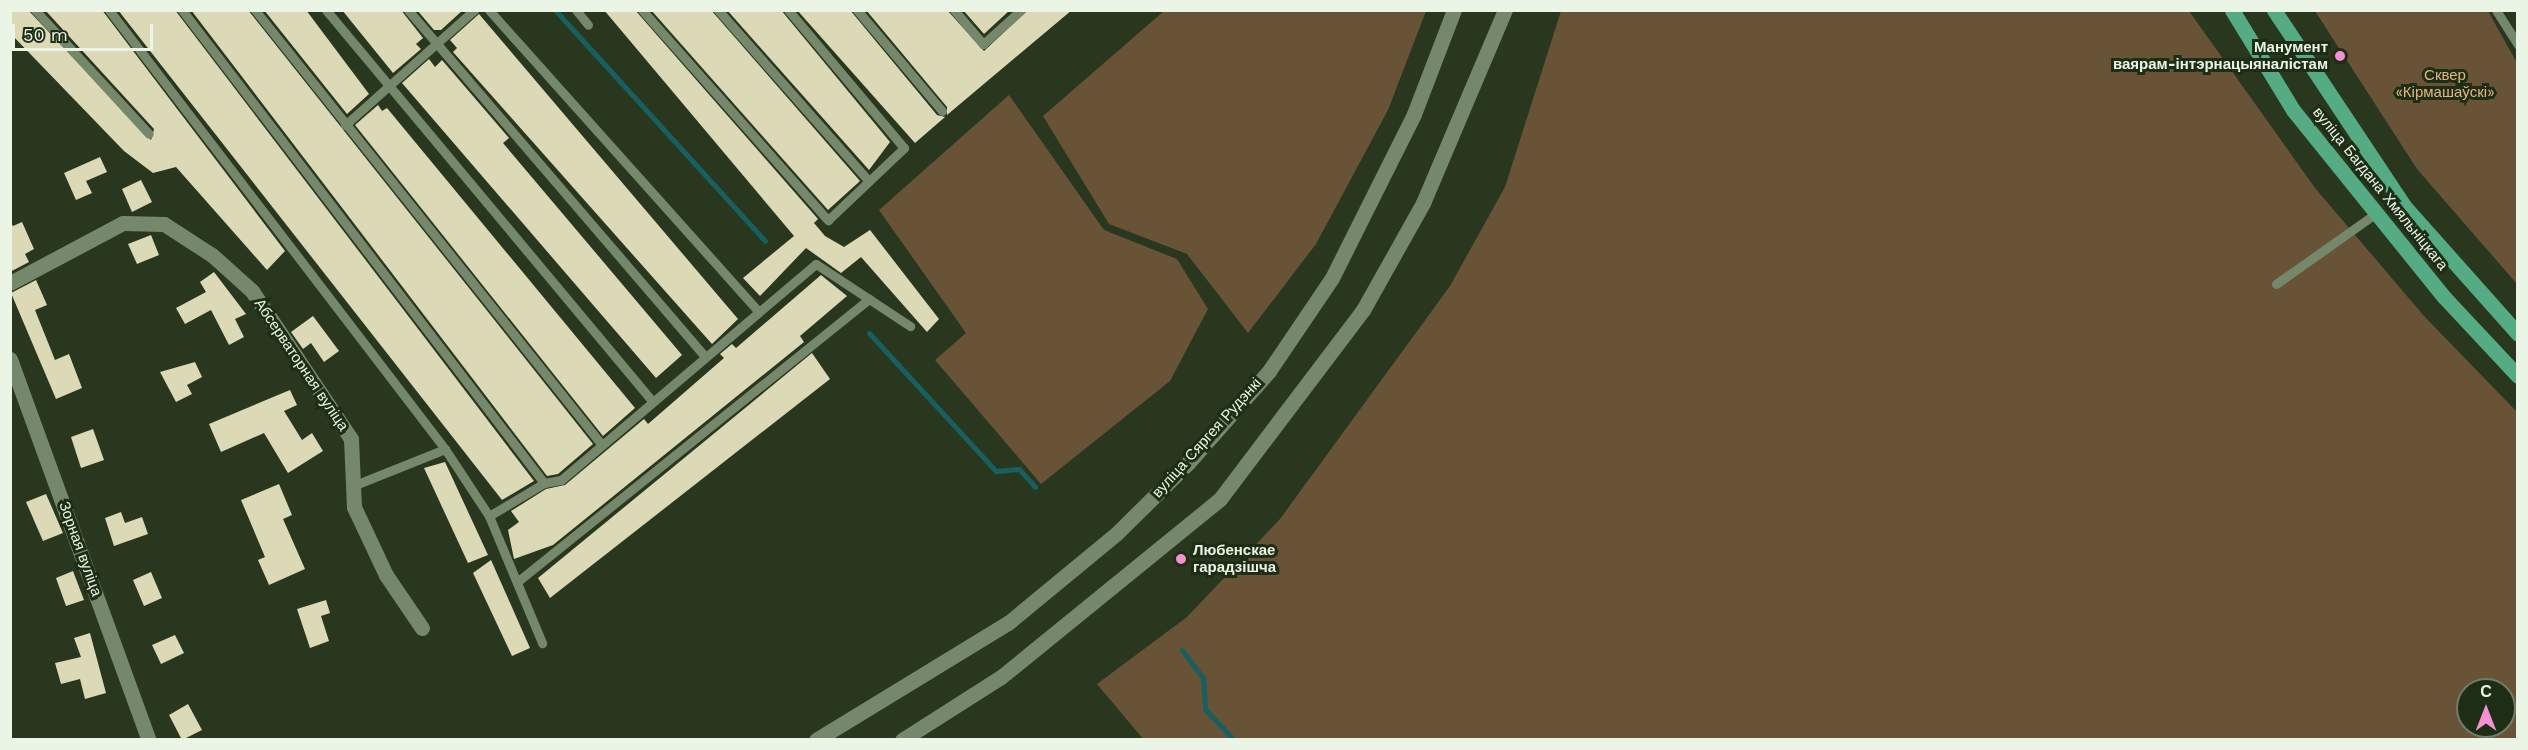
<!DOCTYPE html>
<meta charset="utf-8">
<style>
body{margin:0}
#map{position:relative;width:2528px;height:750px;overflow:hidden;background:#28371e;font-family:"Work Sans",sans-serif}
div>[style]{position:absolute}
[style*='--x']{left:calc(var(--x)*1px);top:calc(var(--y)*1px);width:calc(var(--w)*1px);rotate:calc(var(--a)*1deg)}
.green>*{inset:0;background:#685337}
.stream>*{height:5px;margin:-2.5px;padding:0 2.5px;transform-origin:2.5px;border-radius:2.5px;background:#185f5f}
.building>*{inset:0;background:#dcd9b6}
.service>*{height:9px;margin:-4.5px;padding:0 4.5px;transform-origin:4.5px;border-radius:4.5px;background:#76886c}
.minor>*{height:15px;margin:-7.5px;padding:0 7.5px;transform-origin:7.5px;border-radius:7.5px;background:#76886c}
.primary>*{height:15px;margin:-7.5px;padding:0 7.5px;transform-origin:7.5px;border-radius:7.5px;background:#55ab83}
.dots>*{width:16px;height:16px;translate:-50% -50%;box-sizing:border-box;border:3px solid #1e2d15;border-radius:50%}
span{translate:-50% -50%;white-space:nowrap;text-align:center;line-height:1.15;-webkit-text-stroke:6px #1e2d15;paint-order:stroke}
.poi-label{font-size:15px;color:#ebf5e6;font-weight:700}
.right{translate:-100% -50%;text-align:right}
.left{translate:0 -50%;text-align:left}
.park-label{font-size:15px;color:#e6b678}
.street-label{font-size:15px;color:#ebf5e6}
.frame{position:absolute;inset:0;border:12px solid #ebf5e6;pointer-events:none}
.north{position:absolute;left:2456px;top:678px;width:60px;height:60px;box-sizing:border-box;background:#1e2d15;border:2px solid #707d69;border-radius:50%;rotate:0deg;font-size:16px;font-weight:700;line-height:24px;text-align:center;color:#ebf5e6}
.north::after{content:'';display:block;margin:auto;width:21px;height:27px;background:#f590d1;clip-path:polygon(50% 0,100% 100%,50% 72%,0 100%)}
.scale{position:absolute;left:12px;top:24px;width:141px;height:27px;box-sizing:border-box;border:3px solid #ebf5e6;border-top:0;padding-left:8px;font-size:18px;line-height:21px;white-space:nowrap;color:#ebf5e6;-webkit-text-stroke:4px #1e2d15;paint-order:stroke}
</style>
<div id="map">
<div class="green">
<i style="clip-path:polygon(1164px 11px,1426px 11px,1388px 110px,1316px 244px,1248px 333px,1187px 254px,1109px 224px,1043px 116px)"></i>
<i style="clip-path:polygon(evenodd,1561px 11px,2189px 11px,2315px 188px,2424px 316px,2517px 412px,2517px 739px,1144px 740px,1097px 684px,1187px 617px,1280px 519px,1450px 286px,1505px 187px,1561px 11px,2468px 690px,2504px 690px,2504px 726px,2468px 726px,2468px 690px)"></i>
<i style="clip-path:polygon(2315px 11px,2488px 11px,2517px 63px,2517px 284px,2417px 169px)"></i>
<i style="clip-path:polygon(1009px 95px,1104px 230px,1177px 259px,1208px 309px,1170px 381px,1041px 484px,935px 360px,966px 333px,879px 210px)"></i>
</div>
<div class="stream">
<i style="--x:555;--y:10;--w:312;--a:47.7"></i>
<i style="--x:869;--y:333;--w:188;--a:47.4"></i>
<i style="--x:996;--y:471;--w:23;--a:-5"></i>
<i style="--x:1019;--y:469;--w:24;--a:48"></i>
<i style="--x:1182;--y:650;--w:35;--a:53"></i>
<i style="--x:1203;--y:678;--w:31;--a:86"></i>
<i style="--x:1205;--y:709;--w:42;--a:46.9"></i>
</div>
<div class="building">
<i style="clip-path:polygon(10px 10px,28px 10px,151px 140px,154px 129px,45px 10px,102px 10px,285px 251px,267px 270px,176px 167px,153px 173px,124px 151px,10px 33px)"></i>
<i style="clip-path:polygon(118px 10px,175px 10px,534px 481px,502px 500px)"></i>
<i style="clip-path:polygon(191px 10px,248px 10px,593px 444px,558px 474px,547px 476px)"></i>
<i style="clip-path:polygon(264px 10px,306px 10px,369px 94px,347px 114px)"></i>
<i style="clip-path:polygon(342px 10px,401px 10px,423px 38px,416px 44px,421px 49px,393px 73px)"></i>
<i style="clip-path:polygon(417px 10px,463px 10px,441px 30px,434px 30px)"></i>
<i style="clip-path:polygon(604px 10px,635px 10px,818px 219px,814px 223px,825px 236px,844px 247px,870px 230px,939px 319px,927px 332px,861px 257px,841px 273px,806px 248px,760px 296px,743px 278px,794px 236px)"></i>
<i style="clip-path:polygon(651px 10px,711px 10px,860px 181px,828px 210px)"></i>
<i style="clip-path:polygon(727px 10px,781px 10px,890px 142px,869px 170px)"></i>
<i style="clip-path:polygon(797px 10px,850px 10px,937px 115px,945px 117px,915px 143px)"></i>
<i style="clip-path:polygon(866px 10px,947px 10px,984px 51px,1028px 10px,1072px 10px,947px 115px,947px 107px)"></i>
<i style="clip-path:polygon(963px 10px,1010px 10px,984px 34px)"></i>
<i style="clip-path:polygon(479px 14px,738px 319px,712px 344px,453px 52px,457px 48px,450px 40px)"></i>
<i style="clip-path:polygon(429px 59px,435px 67px,442px 60px,509px 138px,503px 143px,682px 355px,656px 378px,402px 83px)"></i>
<i style="clip-path:polygon(378px 105px,382px 111px,387px 108px,635px 408px,603px 436px,355px 125px)"></i>
<i style="clip-path:polygon(100px 157px,107px 172px,86px 181px,92px 193px,76px 200px,64px 173px)"></i>
<i style="clip-path:polygon(141px 180px,152px 202px,132px 212px,122px 189px)"></i>
<i style="clip-path:polygon(10px 221px,13px 226px,22px 222px,34px 249px,25px 254px,29px 262px,10px 272px)"></i>
<i style="clip-path:polygon(151px 235px,159px 255px,137px 264px,128px 244px)"></i>
<i style="clip-path:polygon(214px 272px,246px 314px,235px 319px,244px 337px,229px 345px,211px 310px,185px 324px,176px 308px,206px 292px,200px 282px)"></i>
<i style="clip-path:polygon(821px 275px,847px 296px,800px 336px,804px 342px,553px 545px,514px 559px,508px 530px,519px 522px,511px 511px,546px 489px,565px 485px,644px 419px,648px 424px,724px 358px,720px 354px,732px 344px,736px 348px)"></i>
<i style="clip-path:polygon(36px 280px,47px 305px,35px 310px,55px 360px,69px 354px,82px 388px,56px 399px,11px 293px)"></i>
<i style="clip-path:polygon(313px 316px,339px 351px,324px 362px,311px 343px,303px 349px,291px 332px)"></i>
<i style="clip-path:polygon(812px 353px,830px 379px,550px 598px,538px 578px)"></i>
<i style="clip-path:polygon(195px 362px,202px 377px,187px 385px,192px 394px,176px 402px,160px 372px)"></i>
<i style="clip-path:polygon(290px 390px,297px 405px,284px 411px,302px 440px,312px 433px,323px 451px,288px 473px,264px 433px,221px 452px,209px 424px)"></i>
<i style="clip-path:polygon(93px 429px,104px 460px,81px 468px,71px 437px)"></i>
<i style="clip-path:polygon(445px 462px,488px 555px,468px 563px,424px 468px)"></i>
<i style="clip-path:polygon(279px 484px,292px 515px,283px 519px,305px 569px,269px 585px,258px 560px,265px 557px,241px 500px)"></i>
<i style="clip-path:polygon(46px 494px,63px 533px,43px 541px,26px 502px)"></i>
<i style="clip-path:polygon(121px 512px,125px 523px,142px 517px,148px 534px,114px 546px,105px 518px)"></i>
<i style="clip-path:polygon(491px 560px,530px 648px,512px 656px,473px 573px)"></i>
<i style="clip-path:polygon(73px 571px,84px 600px,66px 606px,56px 578px)"></i>
<i style="clip-path:polygon(151px 572px,162px 598px,144px 606px,133px 580px)"></i>
<i style="clip-path:polygon(326px 600px,330px 613px,321px 616px,329px 641px,310px 648px,297px 609px)"></i>
<i style="clip-path:polygon(90px 633px,106px 693px,85px 699px,80px 679px,61px 684px,55px 663px,81px 657px,74px 638px)"></i>
<i style="clip-path:polygon(175px 635px,184px 653px,161px 664px,152px 645px)"></i>
<i style="clip-path:polygon(188px 704px,202px 730px,182px 740px,169px 715px)"></i>
</div>
<div class="service">
<i style="--x:35;--y:10;--w:168;--a:47.4"></i>
<i style="--x:109;--y:10;--w:553;--a:52.57"></i>
<i style="--x:445;--y:449;--w:80;--a:56.7"></i>
<i style="--x:489;--y:516;--w:138;--a:67.3"></i>
<i style="--x:182;--y:10;--w:596;--a:52.57"></i>
<i style="--x:544;--y:483;--w:17;--a:-10"></i>
<i style="--x:561;--y:480;--w:334;--a:-40.3"></i>
<i style="--x:816;--y:264;--w:113;--a:33.4"></i>
<i style="--x:255;--y:10;--w:556;--a:51.42"></i>
<i style="--x:326;--y:10;--w:510;--a:50.17"></i>
<i style="--x:408;--y:10;--w:457;--a:49.4"></i>
<i style="--x:489;--y:10;--w:404;--a:48.2"></i>
<i style="--x:576;--y:10;--w:19;--a:51"></i>
<i style="--x:642;--y:10;--w:281;--a:48.5"></i>
<i style="--x:828;--y:220;--w:105;--a:-43.5"></i>
<i style="--x:904;--y:148;--w:180;--a:-130"></i>
<i style="--x:718;--y:10;--w:228;--a:48.6"></i>
<i style="--x:857;--y:10;--w:132;--a:49.9"></i>
<i style="--x:954;--y:10;--w:45;--a:49.5"></i>
<i style="--x:983;--y:44;--w:51;--a:-41.8"></i>
<i style="--x:2496;--y:10;--w:41;--a:57.8"></i>
<i style="--x:345;--y:125;--w:173;--a:-41.7"></i>
<i style="--x:2276;--y:284;--w:121;--a:-35.3"></i>
<i style="--x:355;--y:485;--w:97;--a:-21.8"></i>
<i style="--x:489;--y:516;--w:64;--a:-31"></i>
<i style="--x:517;--y:582;--w:452;--a:-38.8"></i>
</div>
<div class="minor">
<i style="--x:10;--y:283;--w:128;--a:-28"></i>
<i style="--x:123;--y:223;--w:41;--a:1.4"></i>
<i style="--x:164;--y:224;--w:57;--a:32.9"></i>
<i style="--x:212;--y:255;--w:54;--a:42"></i>
<i style="--x:252;--y:291;--w:178;--a:56.2"></i>
<i style="--x:351;--y:439;--w:68;--a:87.5"></i>
<i style="--x:354;--y:507;--w:75;--a:64.8"></i>
<i style="--x:386;--y:575;--w:64;--a:55.8"></i>
<i style="--x:10;--y:359;--w:406;--a:70"></i>
<i style="--x:816;--y:740;--w:225;--a:-31.4"></i>
<i style="--x:1008;--y:623;--w:141;--a:-39.5"></i>
<i style="--x:1117;--y:533;--w:100;--a:-44.6"></i>
<i style="--x:1188;--y:463;--w:123;--a:-48.6"></i>
<i style="--x:1269;--y:371;--w:112;--a:-55.9"></i>
<i style="--x:1332;--y:278;--w:183;--a:-63.4"></i>
<i style="--x:1414;--y:114;--w:111;--a:-69"></i>
<i style="--x:902;--y:740;--w:117;--a:-32.5"></i>
<i style="--x:1001;--y:677;--w:282;--a:-39.1"></i>
<i style="--x:1220;--y:499;--w:237;--a:-52.9"></i>
<i style="--x:1363;--y:310;--w:123;--a:-60.7"></i>
<i style="--x:1423;--y:203;--w:210;--a:-67"></i>
</div>
<div class="primary">
<i style="--x:2232;--y:10;--w:117;--a:58.6"></i>
<i style="--x:2293;--y:110;--w:240;--a:51.1"></i>
<i style="--x:2444;--y:297;--w:108;--a:46.9"></i>
<i style="--x:2274;--y:10;--w:237;--a:56.4"></i>
<i style="--x:2405;--y:207;--w:170;--a:48.3"></i>
</div>
<div class="dots">
<i style="left:2340px;top:56px;background:#f590d1"></i>
<i style="left:1181px;top:559px;background:#f590d1"></i>
</div>
<div class="poi-label">
<span class="right" style="left:2328px;top:56px">Манумент<br>ваярам-інтэрнацыяналістам</span>
<span class="left" style="left:1193px;top:559px">Любенскае<br>гарадзішча</span>
</div>
<div class="park-label">
<span style="left:2445px;top:84px">Сквер<br>«Кірмашаўскі»</span>
</div>
<div class="street-label">
<span style="left:2380px;top:189px;rotate:51deg">вуліца Багдана Хмяльніцкага</span>
<span style="left:301px;top:365px;rotate:56deg">Абсерваторная вуліца</span>
<span style="left:1207px;top:438px;rotate:-48deg">вуліца Сяргея Рудэнкі</span>
<span style="left:80px;top:549px;rotate:70deg">Зорная вуліца</span>
</div>
<div class="frame"></div>
<div class="north">С</div>
<div class="scale">50 m</div>
</div>
